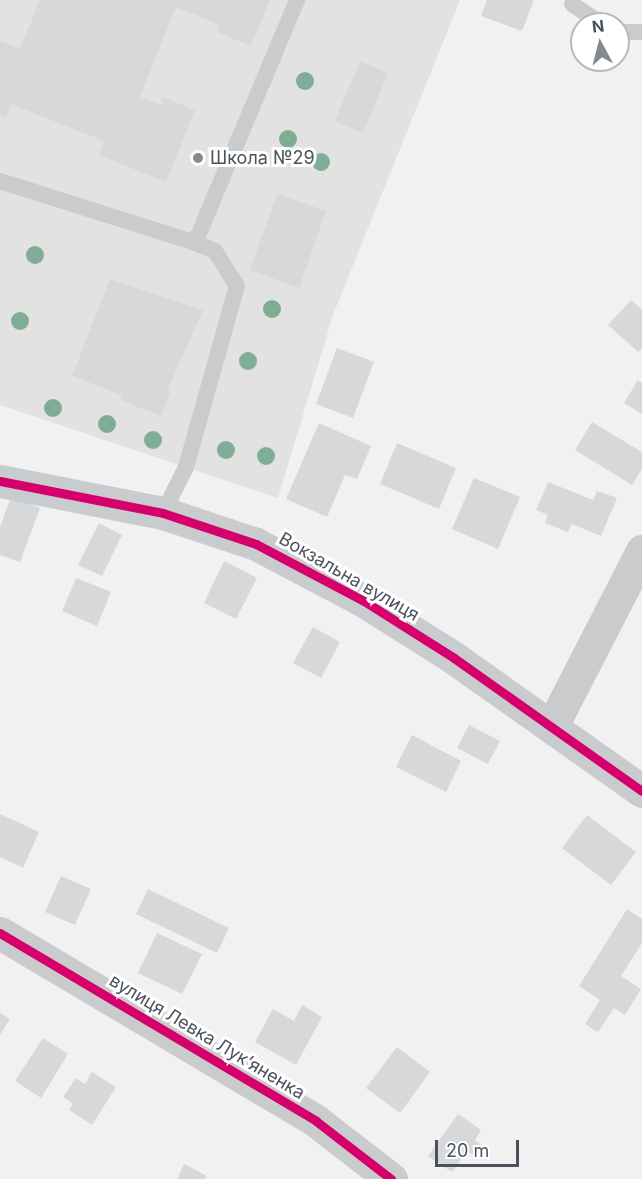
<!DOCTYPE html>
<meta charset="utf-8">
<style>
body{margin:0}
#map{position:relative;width:642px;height:1179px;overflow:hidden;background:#f1f1f1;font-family:Inter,sans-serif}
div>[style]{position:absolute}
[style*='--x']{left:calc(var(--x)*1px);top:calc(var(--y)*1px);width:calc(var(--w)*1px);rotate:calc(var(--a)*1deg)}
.education>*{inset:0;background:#e3e2e2}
.building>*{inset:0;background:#d7d8da}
.lane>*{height:16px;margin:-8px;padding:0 8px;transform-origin:8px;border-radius:8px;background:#c9cbcc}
.street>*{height:33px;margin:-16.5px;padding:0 16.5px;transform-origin:16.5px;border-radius:16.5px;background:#c9cbcc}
.secondary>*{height:33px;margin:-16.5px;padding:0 16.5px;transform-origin:16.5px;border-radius:16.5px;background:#c9ccce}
.cycleway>*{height:9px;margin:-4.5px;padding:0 4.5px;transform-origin:4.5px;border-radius:4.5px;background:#d6006c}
.trees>*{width:18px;height:18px;margin:-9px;border-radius:50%;background:#7fad95}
.dots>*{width:16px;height:16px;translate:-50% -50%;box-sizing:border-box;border:3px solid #fff;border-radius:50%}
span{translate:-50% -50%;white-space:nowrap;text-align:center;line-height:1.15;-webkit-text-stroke:6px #fff;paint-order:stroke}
.poi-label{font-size:18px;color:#4a535b}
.left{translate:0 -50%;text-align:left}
.street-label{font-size:18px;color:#4a535b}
.north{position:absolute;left:570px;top:12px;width:60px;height:60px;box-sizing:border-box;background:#fff;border:2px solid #b7babd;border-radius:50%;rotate:353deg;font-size:16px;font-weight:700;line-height:24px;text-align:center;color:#4a535b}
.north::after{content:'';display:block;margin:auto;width:21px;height:27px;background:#848a90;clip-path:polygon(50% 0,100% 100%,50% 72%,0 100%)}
.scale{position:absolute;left:435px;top:1140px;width:84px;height:27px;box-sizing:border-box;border:3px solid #4a535b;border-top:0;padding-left:8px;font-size:18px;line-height:21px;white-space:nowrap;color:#4a535b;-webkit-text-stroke:4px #fff;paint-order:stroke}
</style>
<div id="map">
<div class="education">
<i style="clip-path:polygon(0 0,460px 0,333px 315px,278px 498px,0 405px)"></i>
</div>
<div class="building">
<i style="clip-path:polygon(40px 0,270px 0,251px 46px,217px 32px,220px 25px,176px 7px,140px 97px,161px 105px,163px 97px,195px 110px,166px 182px,99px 155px,104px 141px,11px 104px,6px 118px,0 116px,0 41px,20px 49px)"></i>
<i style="clip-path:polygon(487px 0,534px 0,522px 31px,481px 16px)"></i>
<i style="clip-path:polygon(360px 61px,388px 73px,363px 133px,335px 121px)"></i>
<i style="clip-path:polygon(277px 194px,326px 211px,299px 288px,250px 270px)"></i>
<i style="clip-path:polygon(110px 279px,203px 310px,167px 391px,170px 392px,161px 416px,120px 400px,122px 395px,72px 376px)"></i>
<i style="clip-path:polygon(631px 300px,642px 310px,642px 348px,638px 352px,608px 325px)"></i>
<i style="clip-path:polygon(337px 348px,374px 362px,353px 418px,316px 404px)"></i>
<i style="clip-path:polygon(638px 380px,642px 383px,642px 414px,624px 403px)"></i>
<i style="clip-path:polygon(592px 422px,642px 452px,642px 469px,632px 485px,575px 450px)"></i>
<i style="clip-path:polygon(319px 423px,371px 446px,357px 479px,345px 475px,327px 517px,286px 499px)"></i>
<i style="clip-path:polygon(397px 443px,456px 468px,439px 509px,380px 484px)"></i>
<i style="clip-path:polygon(474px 478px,520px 497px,498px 549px,452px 529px)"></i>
<i style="clip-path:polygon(548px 482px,593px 500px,597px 491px,617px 498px,601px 536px,572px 524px,568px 532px,545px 523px,548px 515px,536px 510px)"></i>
<i style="clip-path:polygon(11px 497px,40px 508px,20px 562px,0 555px,0 527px)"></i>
<i style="clip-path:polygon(99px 523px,122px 535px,102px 576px,78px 565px)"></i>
<i style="clip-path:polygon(224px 561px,257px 578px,236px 619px,204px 603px)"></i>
<i style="clip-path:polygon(76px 578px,111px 592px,97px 626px,62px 611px)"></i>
<i style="clip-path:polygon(313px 627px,340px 642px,321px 678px,293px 663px)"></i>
<i style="clip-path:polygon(469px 725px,500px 741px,488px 764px,457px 748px)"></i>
<i style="clip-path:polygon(412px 735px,461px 761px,446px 792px,396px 767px)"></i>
<i style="clip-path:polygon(0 814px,39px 832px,23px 868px,0 857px)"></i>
<i style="clip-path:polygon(587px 815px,636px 852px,611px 885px,562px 848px)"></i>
<i style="clip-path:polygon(61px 876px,91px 889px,75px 925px,45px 912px)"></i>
<i style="clip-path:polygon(148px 889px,229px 928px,217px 953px,136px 914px)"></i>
<i style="clip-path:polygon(627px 909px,642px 919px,642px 943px,621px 976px,641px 989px,625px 1015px,614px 1008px,598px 1032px,585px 1024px,600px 1000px,579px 986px)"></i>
<i style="clip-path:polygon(157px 933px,202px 954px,182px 994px,138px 973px)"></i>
<i style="clip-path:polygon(302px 1005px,322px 1017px,296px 1065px,255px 1042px,273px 1009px,294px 1021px)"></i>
<i style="clip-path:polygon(0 1013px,10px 1019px,0 1035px)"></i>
<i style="clip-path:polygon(43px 1038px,68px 1054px,41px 1098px,15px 1081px)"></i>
<i style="clip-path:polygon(397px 1047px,430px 1072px,400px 1113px,366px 1088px)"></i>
<i style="clip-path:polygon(92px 1072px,116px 1087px,92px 1125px,69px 1110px,73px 1104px,63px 1097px,76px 1078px,85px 1084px)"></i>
<i style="clip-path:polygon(458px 1114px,481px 1130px,475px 1140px,484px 1147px,477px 1157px,467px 1151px,452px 1172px,428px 1156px)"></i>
<i style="clip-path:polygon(184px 1164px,207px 1176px,205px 1179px,177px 1179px)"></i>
</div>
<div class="lane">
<i style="--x:572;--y:4;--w:36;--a:34"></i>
<i style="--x:618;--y:32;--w:24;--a:0"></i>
<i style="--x:0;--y:181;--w:205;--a:17.6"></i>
<i style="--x:163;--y:513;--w:51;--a:-63.4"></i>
<i style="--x:186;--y:467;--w:188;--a:-74.3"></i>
<i style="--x:237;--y:286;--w:41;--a:-122.2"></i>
<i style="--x:215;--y:251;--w:22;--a:-158"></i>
<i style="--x:195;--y:243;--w:264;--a:-67.2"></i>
</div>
<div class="street">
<i style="--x:552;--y:726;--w:197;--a:-62.8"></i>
<i style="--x:0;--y:933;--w:368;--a:30.7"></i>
<i style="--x:316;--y:1121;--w:95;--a:37.7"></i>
</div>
<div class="secondary">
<i style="--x:0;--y:481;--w:166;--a:11.1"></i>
<i style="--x:163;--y:513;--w:98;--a:18.4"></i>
<i style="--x:256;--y:544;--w:122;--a:27.8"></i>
<i style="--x:364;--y:601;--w:107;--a:32.3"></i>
<i style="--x:454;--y:658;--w:230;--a:35.3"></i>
</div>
<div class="cycleway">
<i style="--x:0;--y:481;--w:166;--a:11.1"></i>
<i style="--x:163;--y:513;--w:98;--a:18.4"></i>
<i style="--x:256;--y:544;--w:122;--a:27.8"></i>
<i style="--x:364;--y:601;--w:107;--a:32.3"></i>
<i style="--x:454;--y:658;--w:230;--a:35.3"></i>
<i style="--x:0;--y:933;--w:368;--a:30.7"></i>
<i style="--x:316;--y:1121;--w:95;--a:37.7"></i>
</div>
<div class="trees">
<i style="left:305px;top:81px"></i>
<i style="left:288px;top:139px"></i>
<i style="left:321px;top:162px"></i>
<i style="left:35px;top:255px"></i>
<i style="left:272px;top:309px"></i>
<i style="left:20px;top:321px"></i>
<i style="left:248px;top:361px"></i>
<i style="left:53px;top:408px"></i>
<i style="left:107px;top:424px"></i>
<i style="left:153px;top:440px"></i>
<i style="left:226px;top:450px"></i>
<i style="left:266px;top:456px"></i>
</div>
<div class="dots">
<i style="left:198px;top:158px;background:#848a90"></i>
</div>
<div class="poi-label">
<span class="left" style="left:210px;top:158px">Школа №29</span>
</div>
<div class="street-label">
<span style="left:349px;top:577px;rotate:30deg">Вокзальна вулиця</span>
<span style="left:207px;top:1037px;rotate:31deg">вулиця Левка Лукʼяненка</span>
</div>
<div class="north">N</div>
<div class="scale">20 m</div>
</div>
